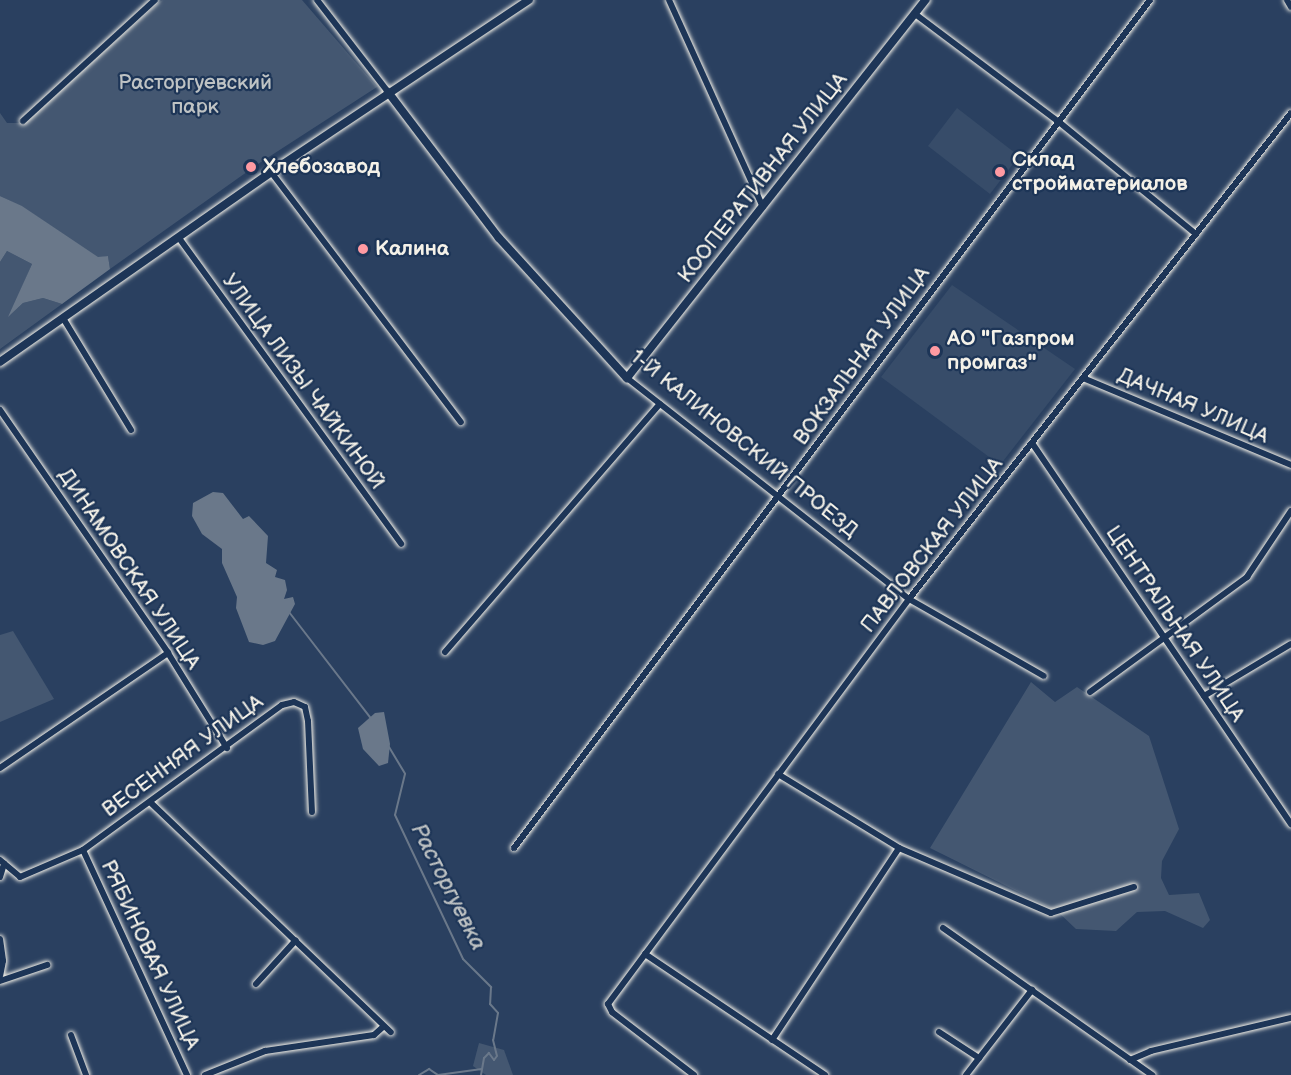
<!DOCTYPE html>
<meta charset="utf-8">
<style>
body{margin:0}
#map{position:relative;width:1291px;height:1075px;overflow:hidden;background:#2a4060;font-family:"Balsamiq Sans",sans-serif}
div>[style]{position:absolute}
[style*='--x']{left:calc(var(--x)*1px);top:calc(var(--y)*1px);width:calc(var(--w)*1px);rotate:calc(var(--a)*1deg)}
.built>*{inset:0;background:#374c69}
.green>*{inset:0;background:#445771}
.water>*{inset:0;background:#6a788a}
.stream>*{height:2px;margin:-1px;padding:0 1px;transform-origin:1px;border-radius:1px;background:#6a788a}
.roads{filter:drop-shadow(0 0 2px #f4f1e8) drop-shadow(0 0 2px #f4f1e8)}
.minor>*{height:6px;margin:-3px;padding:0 3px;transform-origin:3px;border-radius:3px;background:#1d3557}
.tertiary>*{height:8px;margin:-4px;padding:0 4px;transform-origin:4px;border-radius:4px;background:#1d3557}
.dots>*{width:16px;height:16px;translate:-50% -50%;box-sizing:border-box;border:3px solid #1d3557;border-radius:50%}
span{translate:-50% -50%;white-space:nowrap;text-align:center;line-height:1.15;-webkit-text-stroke:4.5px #1d3557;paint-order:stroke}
.park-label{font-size:21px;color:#bfc3c4}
.poi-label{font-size:21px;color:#f4f1e8;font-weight:700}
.left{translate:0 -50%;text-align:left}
.street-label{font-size:21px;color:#f4f1e8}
.water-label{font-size:22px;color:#bdc1c2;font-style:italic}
</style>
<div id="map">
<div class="built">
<i style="clip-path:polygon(957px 108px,1019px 156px,990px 194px,928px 146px)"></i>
<i style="clip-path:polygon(952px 285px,1075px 369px,1000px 465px,881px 377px)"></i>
</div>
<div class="green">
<i style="clip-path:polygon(162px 0,302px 0,377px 87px,261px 162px,110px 269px,108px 256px,98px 258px,23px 207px,0 196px,0 113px,7px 123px,23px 123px)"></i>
<i style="clip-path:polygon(7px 251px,32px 264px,10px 315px,23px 303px,43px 298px,62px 304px,0 349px,0 262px)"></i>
<i style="clip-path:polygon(13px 631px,54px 699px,0 722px,0 635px)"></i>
<i style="clip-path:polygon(1031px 682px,1055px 702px,1077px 687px,1149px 736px,1179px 829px,1162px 861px,1161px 878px,1169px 895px,1199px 893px,1210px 920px,1203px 928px,1165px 911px,1137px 912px,1116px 931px,1076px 929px,1057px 911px,930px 848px)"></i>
<i style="clip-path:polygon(479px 1043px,504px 1050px,513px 1075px,486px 1075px,473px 1066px)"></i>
</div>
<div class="water">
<i style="clip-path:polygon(0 196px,22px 206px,98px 257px,108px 256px,110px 269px,62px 304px,43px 298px,23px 303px,8px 317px,32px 264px,7px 251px,0 262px)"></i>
<i style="clip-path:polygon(213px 492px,223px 493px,243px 519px,249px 516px,268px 536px,266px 563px,277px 570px,275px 577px,285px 580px,287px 590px,284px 599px,293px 597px,295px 604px,275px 641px,263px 645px,249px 642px,236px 608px,237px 597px,222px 563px,222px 549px,202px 534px,192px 516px,193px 503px)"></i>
<i style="clip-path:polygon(384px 712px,390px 744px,388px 763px,379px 766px,363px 749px,358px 728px,375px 713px)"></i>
</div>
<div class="stream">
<i style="--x:289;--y:612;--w:133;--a:52.4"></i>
<i style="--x:389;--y:747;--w:31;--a:59"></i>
<i style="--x:405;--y:774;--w:42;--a:103.7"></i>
<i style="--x:395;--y:815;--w:159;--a:64.7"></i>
<i style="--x:463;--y:959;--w:40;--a:45"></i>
<i style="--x:491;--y:987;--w:17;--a:93"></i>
<i style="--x:490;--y:1004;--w:12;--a:48"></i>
<i style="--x:498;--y:1013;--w:27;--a:100"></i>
<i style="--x:493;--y:1040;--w:16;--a:76"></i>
<i style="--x:497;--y:1056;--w:5;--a:127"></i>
<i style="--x:494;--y:1060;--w:9;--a:-126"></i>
<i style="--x:489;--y:1053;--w:7;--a:135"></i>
<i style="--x:484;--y:1058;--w:17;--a:100"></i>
<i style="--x:419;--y:1075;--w:12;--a:-31"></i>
<i style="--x:429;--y:1069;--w:11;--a:34"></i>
<i style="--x:438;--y:1075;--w:44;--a:-7.8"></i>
</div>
<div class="roads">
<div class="minor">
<i style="--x:317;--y:0;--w:116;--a:52.3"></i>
<i style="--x:669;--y:0;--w:227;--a:65.6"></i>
<i style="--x:1287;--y:0;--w:8;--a:60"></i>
<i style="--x:915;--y:14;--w:180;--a:36.9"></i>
<i style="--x:1059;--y:122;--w:177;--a:39.3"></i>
<i style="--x:23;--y:121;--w:179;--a:-42.5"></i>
<i style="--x:271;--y:172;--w:314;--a:52.8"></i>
<i style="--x:179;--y:238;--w:378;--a:54"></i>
<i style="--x:63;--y:318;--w:131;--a:58.7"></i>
<i style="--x:627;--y:378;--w:358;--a:38.1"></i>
<i style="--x:909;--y:599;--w:155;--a:29.7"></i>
<i style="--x:1083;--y:378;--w:225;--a:22.7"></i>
<i style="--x:0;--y:410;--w:295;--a:55.3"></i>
<i style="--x:168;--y:653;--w:112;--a:58.2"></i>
<i style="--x:1032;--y:443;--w:461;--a:55.8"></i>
<i style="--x:445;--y:652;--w:328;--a:-49.1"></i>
<i style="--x:1090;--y:692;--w:195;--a:-36.2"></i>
<i style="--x:1247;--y:577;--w:79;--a:-56.3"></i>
<i style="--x:1204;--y:696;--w:101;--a:-30.9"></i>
<i style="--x:0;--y:768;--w:204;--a:-34.4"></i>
<i style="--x:778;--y:774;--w:142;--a:31.4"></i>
<i style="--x:899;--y:848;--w:165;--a:23.2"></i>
<i style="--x:1051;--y:913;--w:87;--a:-17.4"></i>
<i style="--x:150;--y:802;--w:333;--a:43.7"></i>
<i style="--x:514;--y:848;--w:1060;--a:-53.13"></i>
<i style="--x:83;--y:850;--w:248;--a:65.2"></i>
<i style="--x:0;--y:860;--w:26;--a:40"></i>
<i style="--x:20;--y:877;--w:69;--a:-23.2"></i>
<i style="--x:83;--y:850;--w:246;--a:-36.1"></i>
<i style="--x:282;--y:705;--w:12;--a:-14"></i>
<i style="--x:294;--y:702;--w:12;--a:24"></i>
<i style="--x:305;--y:707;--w:14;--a:78"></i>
<i style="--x:308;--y:721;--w:91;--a:87.5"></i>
<i style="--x:0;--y:877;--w:14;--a:-73"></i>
<i style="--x:943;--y:928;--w:256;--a:35.1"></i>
<i style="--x:0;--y:939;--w:22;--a:82"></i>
<i style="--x:3;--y:961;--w:15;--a:101"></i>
<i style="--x:645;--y:954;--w:217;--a:33.9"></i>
<i style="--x:0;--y:981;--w:50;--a:-18.8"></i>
<i style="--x:256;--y:984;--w:59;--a:-47.7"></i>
<i style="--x:939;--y:1032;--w:48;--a:33"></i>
<i style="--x:71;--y:1035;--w:43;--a:69.4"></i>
<i style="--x:772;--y:1040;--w:230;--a:-56.5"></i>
<i style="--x:1130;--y:1060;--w:23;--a:-23"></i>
<i style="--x:1151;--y:1051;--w:144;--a:-13.3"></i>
<i style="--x:205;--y:1075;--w:65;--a:-21.8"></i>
<i style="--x:265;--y:1051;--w:110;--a:-8.4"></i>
<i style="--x:374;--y:1035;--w:12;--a:-42"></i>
<i style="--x:694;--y:1075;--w:103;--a:-142.5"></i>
<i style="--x:612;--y:1012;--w:9;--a:-117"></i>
<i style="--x:608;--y:1004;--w:505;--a:-53.38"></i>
<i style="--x:909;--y:599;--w:618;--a:-51.83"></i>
<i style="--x:966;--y:1075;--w:108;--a:-52.2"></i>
</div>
<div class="tertiary">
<i style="--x:388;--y:92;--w:183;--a:52.8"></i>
<i style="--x:499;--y:238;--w:190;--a:47.6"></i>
<i style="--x:627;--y:378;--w:482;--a:-51.7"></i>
<i style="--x:0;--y:362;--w:331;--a:-35"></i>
<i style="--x:271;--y:172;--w:310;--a:-33.7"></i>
</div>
</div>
<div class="dots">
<i style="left:251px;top:167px;background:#ff9aa2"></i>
<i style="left:1000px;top:172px;background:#ff9aa2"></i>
<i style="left:363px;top:249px;background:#ff9aa2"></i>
<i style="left:935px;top:351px;background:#ff9aa2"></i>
</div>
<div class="park-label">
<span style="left:195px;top:95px">Расторгуевский<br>парк</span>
</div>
<div class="poi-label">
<span class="left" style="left:1012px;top:172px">Склад<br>стройматериалов</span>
<span class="left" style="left:263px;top:167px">Хлебозавод</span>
<span class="left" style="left:375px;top:249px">Калина</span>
<span class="left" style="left:947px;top:351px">АО "Газпром<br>промгаз"</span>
</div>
<div class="street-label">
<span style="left:763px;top:178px;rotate:-52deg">КООПЕРАТИВНАЯ УЛИЦА</span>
<span style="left:862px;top:356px;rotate:-54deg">ВОКЗАЛЬНАЯ УЛИЦА</span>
<span style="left:303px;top:382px;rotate:54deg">УЛИЦА ЛИЗЫ ЧАЙКИНОЙ</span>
<span style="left:1193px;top:406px;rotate:23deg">ДАЧНАЯ УЛИЦА</span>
<span style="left:744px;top:444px;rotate:39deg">1-Й КАЛИНОВСКИЙ ПРОЕЗД</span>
<span style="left:932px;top:545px;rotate:-52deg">ПАВЛОВСКАЯ УЛИЦА</span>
<span style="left:129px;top:569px;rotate:56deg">ДИНАМОВСКАЯ УЛИЦА</span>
<span style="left:1175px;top:624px;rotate:56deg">ЦЕНТРАЛЬНАЯ УЛИЦА</span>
<span style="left:183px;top:756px;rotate:-36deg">ВЕСЕННЯЯ УЛИЦА</span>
<span style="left:150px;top:955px;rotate:65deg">РЯБИНОВАЯ УЛИЦА</span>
</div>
<div class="water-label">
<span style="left:448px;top:887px;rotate:63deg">Расторгуевка</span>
</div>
</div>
